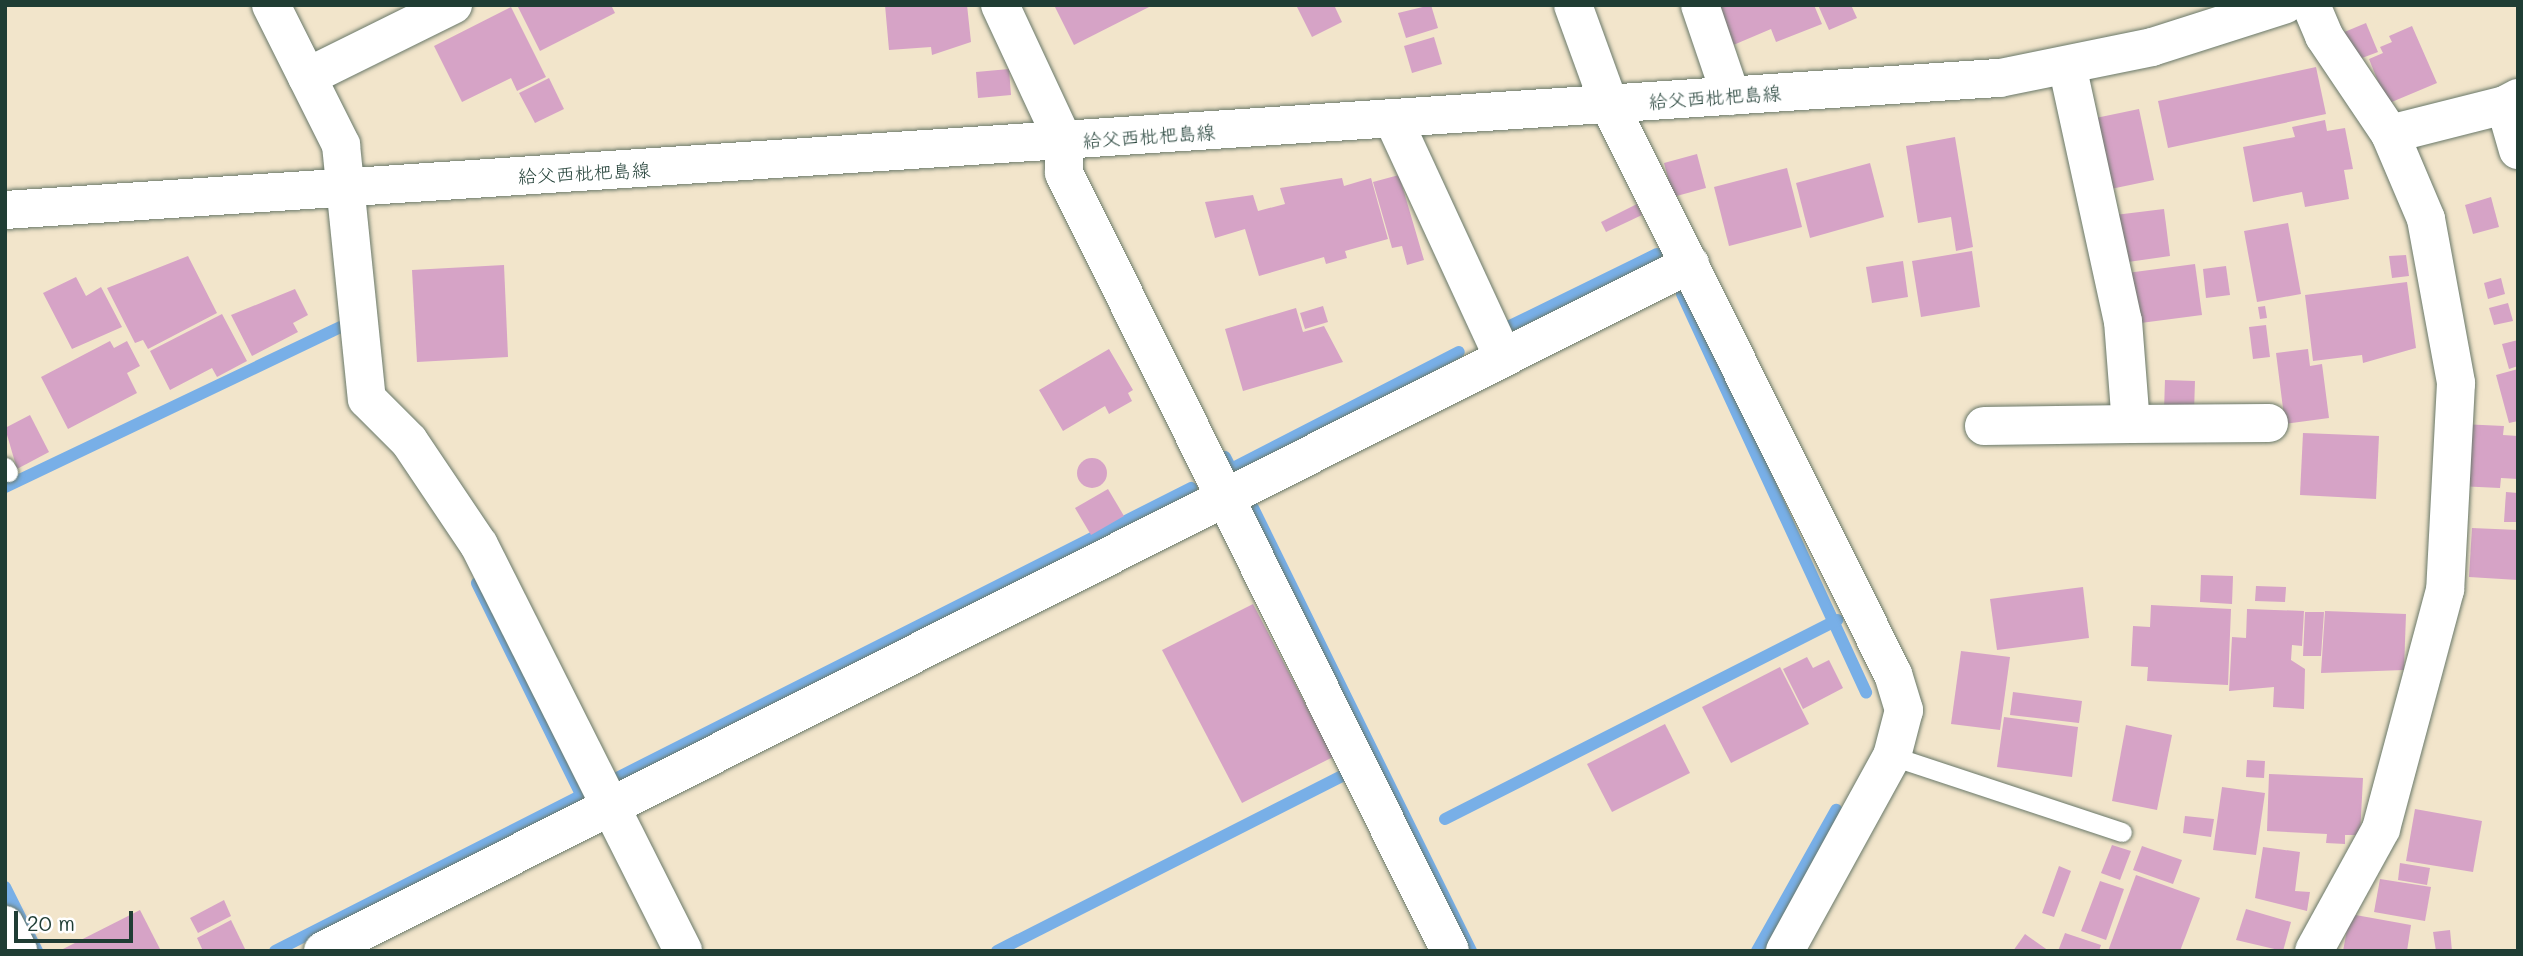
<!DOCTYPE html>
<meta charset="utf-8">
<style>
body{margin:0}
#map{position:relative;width:2523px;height:956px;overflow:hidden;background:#f2e5cb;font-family:Mali,"Klee One",sans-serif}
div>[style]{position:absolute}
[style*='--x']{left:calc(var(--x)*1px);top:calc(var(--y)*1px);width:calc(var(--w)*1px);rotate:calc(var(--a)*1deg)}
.stream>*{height:12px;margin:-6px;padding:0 6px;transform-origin:6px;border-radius:6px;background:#78afe7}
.building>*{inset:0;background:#d6a3c6}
.round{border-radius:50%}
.roads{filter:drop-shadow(0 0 2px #697869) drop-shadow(0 0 2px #697869)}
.lane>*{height:19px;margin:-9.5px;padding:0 9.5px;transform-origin:9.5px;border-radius:9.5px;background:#fff}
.street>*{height:38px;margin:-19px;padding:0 19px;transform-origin:19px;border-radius:19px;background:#fff}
.secondary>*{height:38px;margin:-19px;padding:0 19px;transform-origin:19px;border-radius:19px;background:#fff}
span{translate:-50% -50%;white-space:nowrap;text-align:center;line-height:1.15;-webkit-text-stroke:5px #fff;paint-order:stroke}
.street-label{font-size:19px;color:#1f3d34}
.frame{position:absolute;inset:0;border:7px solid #1f3d34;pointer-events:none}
.scale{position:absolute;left:14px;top:911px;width:119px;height:32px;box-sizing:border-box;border:4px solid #1f3d34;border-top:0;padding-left:9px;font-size:21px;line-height:24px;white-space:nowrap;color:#1f3d34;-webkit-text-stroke:5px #fff;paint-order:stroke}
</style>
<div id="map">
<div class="stream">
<i style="--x:1682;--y:294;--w:439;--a:65.2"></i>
<i style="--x:1508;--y:327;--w:166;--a:-26.1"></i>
<i style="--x:1225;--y:457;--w:13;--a:63"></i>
<i style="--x:1231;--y:469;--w:256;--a:-27.2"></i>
<i style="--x:5;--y:487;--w:372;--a:-25.5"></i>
<i style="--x:1253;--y:508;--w:494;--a:63.8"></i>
<i style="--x:477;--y:583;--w:237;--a:63.8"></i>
<i style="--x:613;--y:780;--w:648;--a:-26.8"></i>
<i style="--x:1445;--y:819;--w:440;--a:-26.9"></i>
<i style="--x:5;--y:887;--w:72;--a:63.4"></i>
<i style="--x:275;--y:951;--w:341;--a:-26.9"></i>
<i style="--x:997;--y:951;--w:391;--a:-26.9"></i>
<i style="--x:1757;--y:951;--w:162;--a:-60.7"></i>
</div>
<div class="building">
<i style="clip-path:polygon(517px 5px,611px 5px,615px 13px,540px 51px)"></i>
<i style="clip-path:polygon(885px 5px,967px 5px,971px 42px,932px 55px,931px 47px,889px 50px)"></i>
<i style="clip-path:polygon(1054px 5px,1153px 5px,1074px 45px)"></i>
<i style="clip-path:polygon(1296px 5px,1334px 5px,1342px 22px,1312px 37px)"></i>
<i style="clip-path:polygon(1431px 5px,1438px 28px,1406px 38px,1398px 13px)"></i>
<i style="clip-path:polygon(1715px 5px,1814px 5px,1822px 24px,1776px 42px,1771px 29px,1731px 46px)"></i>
<i style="clip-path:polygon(1818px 5px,1851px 5px,1857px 18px,1829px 30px)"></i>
<i style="clip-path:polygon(511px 7px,546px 77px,517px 91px,511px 78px,462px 102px,434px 46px)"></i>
<i style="clip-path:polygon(2366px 23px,2378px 52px,2354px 61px,2342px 33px)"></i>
<i style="clip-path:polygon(2412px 26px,2437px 83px,2387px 104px,2369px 59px,2383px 53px,2380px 47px,2392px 42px,2389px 36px)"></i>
<i style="clip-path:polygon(1434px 37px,1442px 64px,1412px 73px,1404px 46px)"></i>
<i style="clip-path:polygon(2316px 67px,2326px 114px,2168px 148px,2158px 101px)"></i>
<i style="clip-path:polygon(1009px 69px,1011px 95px,978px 98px,976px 72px)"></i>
<i style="clip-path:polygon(549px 78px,564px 109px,535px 123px,519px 93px)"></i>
<i style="clip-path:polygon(2139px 109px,2154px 180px,2106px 190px,2091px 119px)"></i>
<i style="clip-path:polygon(2325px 120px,2327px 131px,2345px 128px,2353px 169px,2344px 170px,2349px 199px,2305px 207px,2302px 192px,2253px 202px,2243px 147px,2295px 137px,2292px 127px)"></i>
<i style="clip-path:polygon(1955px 137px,1973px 247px,1956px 251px,1951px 217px,1918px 223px,1906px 146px)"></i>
<i style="clip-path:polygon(1697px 154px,1706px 188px,1673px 197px,1664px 163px)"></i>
<i style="clip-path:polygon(1870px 163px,1884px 217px,1810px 238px,1796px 183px)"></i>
<i style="clip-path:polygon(1787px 168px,1802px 227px,1729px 246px,1714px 187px)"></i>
<i style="clip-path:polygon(1399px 175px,1424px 260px,1407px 265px,1402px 246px,1392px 248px,1373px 182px)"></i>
<i style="clip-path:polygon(1342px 178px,1344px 186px,1371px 178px,1388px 239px,1345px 251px,1347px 258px,1326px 264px,1324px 257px,1259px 276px,1245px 229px,1215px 238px,1205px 202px,1253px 195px,1258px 211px,1285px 204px,1280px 188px)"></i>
<i style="clip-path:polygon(2491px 197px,2499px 227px,2473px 234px,2465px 205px)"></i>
<i style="clip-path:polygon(1637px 204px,1642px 215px,1606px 232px,1601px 222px)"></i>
<i style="clip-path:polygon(2164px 209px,2170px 256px,2121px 263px,2115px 215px)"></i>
<i style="clip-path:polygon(2288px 223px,2301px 294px,2257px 302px,2244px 231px)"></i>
<i style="clip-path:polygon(1972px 251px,1980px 307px,1921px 317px,1912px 261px)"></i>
<i style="clip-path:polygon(2406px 255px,2409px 276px,2392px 278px,2389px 256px)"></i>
<i style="clip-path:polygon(188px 256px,217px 313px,148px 349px,143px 340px,135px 343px,107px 288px)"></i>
<i style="clip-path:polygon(1903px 261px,1908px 297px,1872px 303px,1866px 267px)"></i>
<i style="clip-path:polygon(2195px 264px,2202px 315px,2133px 324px,2127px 273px)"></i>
<i style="clip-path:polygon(504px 265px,508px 357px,417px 362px,412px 270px)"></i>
<i style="clip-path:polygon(2226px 266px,2230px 295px,2206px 298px,2203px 269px)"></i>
<i style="clip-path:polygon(76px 277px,86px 296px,101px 287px,122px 327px,72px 349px,43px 293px)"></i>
<i style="clip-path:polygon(2501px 278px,2505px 294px,2488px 299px,2484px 283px)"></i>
<i style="clip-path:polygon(2407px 282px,2416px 348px,2363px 363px,2362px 355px,2313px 361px,2305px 295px)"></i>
<i style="clip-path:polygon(295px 289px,308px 315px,293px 323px,298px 332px,252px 356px,231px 315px)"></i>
<i style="clip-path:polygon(2508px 303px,2513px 321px,2494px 325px,2489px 308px)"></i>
<i style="clip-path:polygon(1323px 306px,1328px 322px,1305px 329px,1300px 313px)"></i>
<i style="clip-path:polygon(2265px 306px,2267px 318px,2260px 319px,2258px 307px)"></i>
<i style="clip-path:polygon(1296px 308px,1303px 332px,1324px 326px,1343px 362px,1243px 391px,1225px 329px)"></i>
<i style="clip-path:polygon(222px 314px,247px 361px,217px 377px,212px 368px,170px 390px,150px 351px)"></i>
<i style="clip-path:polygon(2266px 325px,2270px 357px,2253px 359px,2249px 327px)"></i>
<i style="clip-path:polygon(2518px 340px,2518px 366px,2509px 369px,2502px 344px)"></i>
<i style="clip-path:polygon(110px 341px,114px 348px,127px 341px,140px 366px,127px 373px,137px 393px,68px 429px,41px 377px)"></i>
<i style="clip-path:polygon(1109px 349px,1133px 390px,1128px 393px,1132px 401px,1109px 414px,1105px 406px,1063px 431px,1039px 390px)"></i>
<i style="clip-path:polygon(2308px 349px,2310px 366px,2322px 364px,2329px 418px,2285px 424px,2276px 353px)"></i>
<i style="clip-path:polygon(2518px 369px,2518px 421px,2509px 423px,2496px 375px)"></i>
<i style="clip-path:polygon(2165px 380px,2195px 381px,2194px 412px,2164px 411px)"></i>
<i style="clip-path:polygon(30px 415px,49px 452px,17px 469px,5px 428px)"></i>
<i style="clip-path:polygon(2461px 424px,2504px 426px,2503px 435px,2518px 436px,2518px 479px,2501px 478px,2500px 488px,2458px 486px)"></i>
<i style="clip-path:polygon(2303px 433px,2379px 436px,2376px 499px,2300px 495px)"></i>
<i class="round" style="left:1077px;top:458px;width:30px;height:30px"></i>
<i style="clip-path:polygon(1108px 489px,1124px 516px,1091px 535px,1075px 508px)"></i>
<i style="clip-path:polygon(2506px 492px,2518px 493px,2518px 522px,2504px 522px)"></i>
<i style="clip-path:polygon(2472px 528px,2518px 530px,2518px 580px,2469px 577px)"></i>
<i style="clip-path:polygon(2201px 575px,2233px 576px,2232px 604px,2200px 602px)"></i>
<i style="clip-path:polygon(2256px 586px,2286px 587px,2285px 602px,2255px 601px)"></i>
<i style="clip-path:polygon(2083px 587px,2089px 638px,1997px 650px,1990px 599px)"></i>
<i style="clip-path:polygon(1253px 604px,1333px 757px,1242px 803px,1162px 650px)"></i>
<i style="clip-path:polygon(2151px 605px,2231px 609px,2228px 685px,2147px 681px,2148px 667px,2131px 666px,2133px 626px,2150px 627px)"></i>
<i style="clip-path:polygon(2247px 609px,2304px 611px,2302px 646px,2292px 645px,2291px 660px,2305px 669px,2304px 709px,2273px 707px,2274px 687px,2229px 691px,2232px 637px,2246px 638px)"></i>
<i style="clip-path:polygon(2325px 611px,2406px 614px,2404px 670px,2321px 673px)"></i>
<i style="clip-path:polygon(2305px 612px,2324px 612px,2321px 656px,2303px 656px)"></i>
<i style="clip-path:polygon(1961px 651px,2010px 657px,2000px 730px,1951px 724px)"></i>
<i style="clip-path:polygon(1807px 657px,1813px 668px,1829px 660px,1843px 688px,1803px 709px,1783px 669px)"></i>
<i style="clip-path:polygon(1780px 667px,1809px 724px,1731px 763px,1702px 707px)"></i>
<i style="clip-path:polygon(2013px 692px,2082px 701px,2079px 723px,2010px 715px)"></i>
<i style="clip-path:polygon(2004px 717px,2078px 727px,2072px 777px,1997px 767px)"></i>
<i style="clip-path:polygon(1665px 724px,1690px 773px,1612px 812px,1587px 764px)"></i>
<i style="clip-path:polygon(2126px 725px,2172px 735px,2157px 810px,2112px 801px)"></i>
<i style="clip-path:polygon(2247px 760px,2265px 761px,2264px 778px,2246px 777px)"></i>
<i style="clip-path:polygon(2269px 774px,2363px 778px,2360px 835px,2345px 835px,2345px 844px,2326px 843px,2327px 834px,2267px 831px)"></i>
<i style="clip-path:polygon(2222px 787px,2265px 793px,2256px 855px,2213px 850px)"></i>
<i style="clip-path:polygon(2415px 809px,2482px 821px,2473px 872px,2406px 861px)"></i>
<i style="clip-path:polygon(2185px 816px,2214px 819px,2211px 837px,2183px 833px)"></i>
<i style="clip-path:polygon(2112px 845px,2131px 851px,2120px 880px,2101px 873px)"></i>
<i style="clip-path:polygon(2142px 846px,2182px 860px,2173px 884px,2133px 870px)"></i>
<i style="clip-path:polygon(2263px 847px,2300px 852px,2295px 891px,2310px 892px,2307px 911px,2255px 898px)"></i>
<i style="clip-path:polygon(2400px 863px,2430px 868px,2427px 885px,2398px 880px)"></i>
<i style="clip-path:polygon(2059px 866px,2071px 871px,2054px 917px,2042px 913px)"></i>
<i style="clip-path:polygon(2136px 875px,2200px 898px,2180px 951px,2108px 951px)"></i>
<i style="clip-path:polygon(2380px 879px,2431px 887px,2425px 921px,2374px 912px)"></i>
<i style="clip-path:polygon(2100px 881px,2124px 889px,2106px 940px,2081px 931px)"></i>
<i style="clip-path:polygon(224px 900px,231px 916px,198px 933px,190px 918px)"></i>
<i style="clip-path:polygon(2246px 909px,2291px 922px,2283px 951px,2236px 940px)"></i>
<i style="clip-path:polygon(140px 910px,161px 951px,64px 951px,63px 949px)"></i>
<i style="clip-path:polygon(2350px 914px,2411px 925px,2407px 951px,2343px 951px)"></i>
<i style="clip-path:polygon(231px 920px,246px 951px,203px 951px,197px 938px)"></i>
<i style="clip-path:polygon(2450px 930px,2452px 951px,2436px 951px,2433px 932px)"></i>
<i style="clip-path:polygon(2065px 933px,2101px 945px,2099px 951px,2058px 951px)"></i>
<i style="clip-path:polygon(2025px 934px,2049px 951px,2013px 951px)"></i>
</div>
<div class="roads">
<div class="lane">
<i style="--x:5;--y:467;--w:6;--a:59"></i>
<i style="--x:1892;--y:756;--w:242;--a:18.3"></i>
</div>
<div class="street">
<i style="--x:271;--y:5;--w:157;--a:63.4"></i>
<i style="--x:341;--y:145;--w:255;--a:84.2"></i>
<i style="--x:367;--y:399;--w:59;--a:45"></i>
<i style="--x:409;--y:441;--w:125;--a:56.1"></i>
<i style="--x:479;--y:545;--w:454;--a:63.3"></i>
<i style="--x:1000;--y:5;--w:151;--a:65"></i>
<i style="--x:1064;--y:142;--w:31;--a:90"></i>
<i style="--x:1064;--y:173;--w:868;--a:63.61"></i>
<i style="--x:1573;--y:5;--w:105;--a:70"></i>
<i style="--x:1609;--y:104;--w:637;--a:63.52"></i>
<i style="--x:1893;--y:674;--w:38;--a:73"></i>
<i style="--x:1904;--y:710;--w:48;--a:104.6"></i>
<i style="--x:1892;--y:756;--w:222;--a:118.8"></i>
<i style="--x:1700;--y:5;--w:96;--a:71.2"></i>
<i style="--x:2311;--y:5;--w:34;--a:67"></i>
<i style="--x:2324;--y:36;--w:118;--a:56"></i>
<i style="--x:2390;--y:134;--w:92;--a:67"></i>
<i style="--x:2426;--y:219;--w:167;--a:79.6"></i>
<i style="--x:2456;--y:383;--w:207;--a:93"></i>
<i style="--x:2445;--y:590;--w:247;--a:105"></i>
<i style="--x:2381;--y:829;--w:139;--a:118.8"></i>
<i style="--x:2067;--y:65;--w:262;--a:77.7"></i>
<i style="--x:2123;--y:321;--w:103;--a:85.6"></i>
<i style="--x:2131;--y:424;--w:138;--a:-0.4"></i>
<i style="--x:307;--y:77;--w:163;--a:-26.3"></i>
<i style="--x:2518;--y:98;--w:15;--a:152"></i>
<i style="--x:2505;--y:105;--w:47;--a:73.9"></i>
<i style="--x:1393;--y:119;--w:262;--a:65.2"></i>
<i style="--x:2390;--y:134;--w:119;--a:-14.2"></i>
<i style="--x:1984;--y:426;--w:147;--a:-0.8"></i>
<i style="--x:5;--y:925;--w:29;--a:63"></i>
<i style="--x:323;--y:951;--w:1530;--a:-26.68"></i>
</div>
<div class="secondary">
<i style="--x:5;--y:210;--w:1999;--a:-3.79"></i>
<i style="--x:2000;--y:78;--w:155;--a:-11.5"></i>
<i style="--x:2152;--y:47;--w:139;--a:-17.7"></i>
</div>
</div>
<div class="street-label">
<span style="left:1715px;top:97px;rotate:-4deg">給父西枇杷島線</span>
<span style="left:1149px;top:136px;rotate:-4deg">給父西枇杷島線</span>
<span style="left:584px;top:173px;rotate:-3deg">給父西枇杷島線</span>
</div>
<div class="frame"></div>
<div class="scale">20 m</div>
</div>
